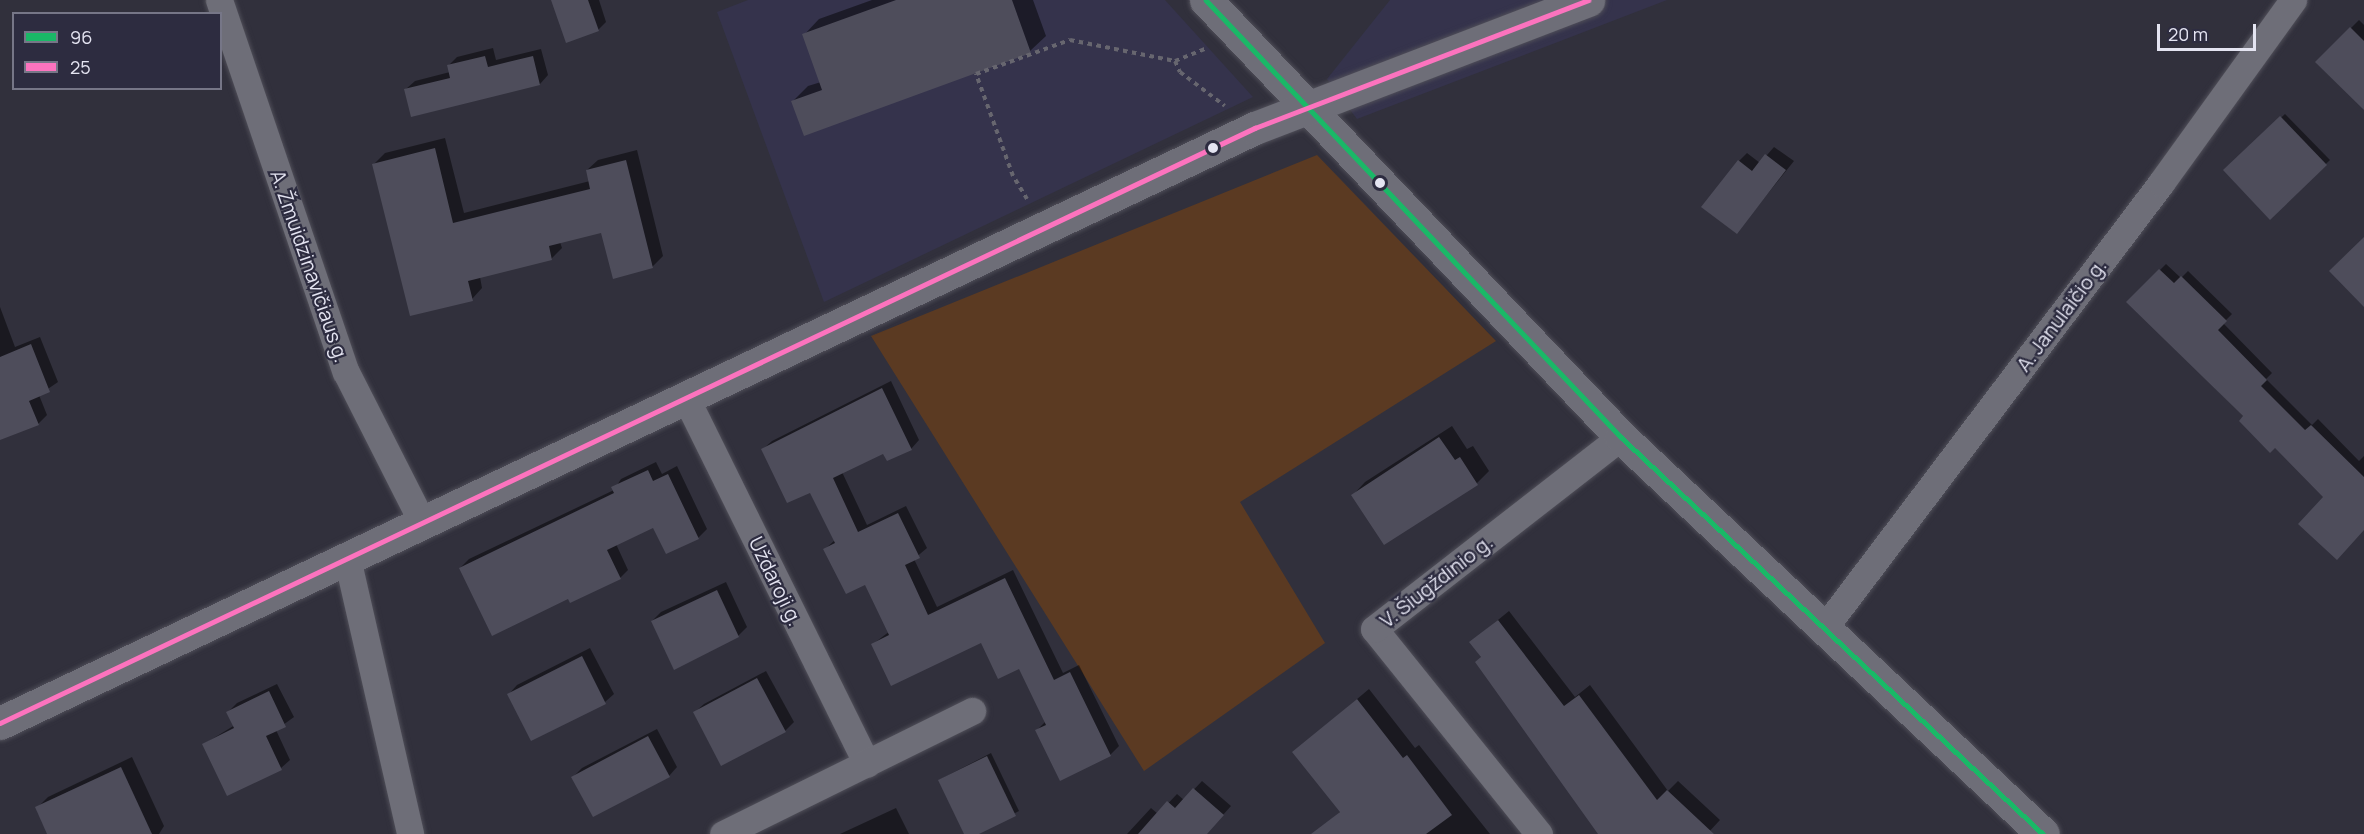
<!DOCTYPE html>
<meta charset="utf-8">
<style>
body{margin:0}
#map{position:relative;width:2364px;height:834px;overflow:hidden;background:#31303c;font-family:Manrope,sans-serif}
div>[style]{position:absolute}
[style*='--x']{left:calc(var(--x)*1px);top:calc(var(--y)*1px);width:calc(var(--w)*1px);rotate:calc(var(--a)*1deg)}
.built>*{inset:0;background:#35334c}
.green>*{inset:0;background:#5b3a22}
.shadow>*{inset:0;background:#0007}
.building>*{inset:0;background:#4e4d5b}
.path>*{height:4px;margin-top:-2px;transform-origin:0;background:repeating-linear-gradient(90deg,#67666f 0 4.5px,transparent 0 9px)}
.roads{filter:drop-shadow(0 0 2px #4f4e58) drop-shadow(0 0 2px #4f4e58)}
.minor>*{height:27px;margin:-13.5px;padding:0 13.5px;transform-origin:13.5px;border-radius:13.5px;background:#6e6e78}
.tertiary>*{height:33px;margin:-16.5px;padding:0 16.5px;transform-origin:16.5px;border-radius:16.5px;background:#6e6e78}
.bus-1>*{height:4.5px;margin:-2.25px;padding:0 2.25px;transform-origin:2.25px;border-radius:2.25px;background:#1ab867}
.bus-2>*{height:4.5px;margin:-2.25px;padding:0 2.25px;transform-origin:2.25px;border-radius:2.25px;background:#fc73be}
.dots>*{width:16px;height:16px;translate:-50% -50%;box-sizing:border-box;border:3px solid #2d2c40;border-radius:50%}
span{translate:-50% -50%;white-space:nowrap;text-align:center;line-height:1.15;-webkit-text-stroke:4.5px #2d2c40;paint-order:stroke}
.street-label{font-size:20px;color:#e4e4f1}
.legend{position:absolute;left:12px;top:12px;width:210px;height:78px;box-sizing:border-box;background:#2d2c40;border:2px solid #767687;margin:0;padding:8px 10px;list-style:none;font-size:18px;color:#e4e4f1}
.legend li{display:flex;align-items:center;gap:12px;height:30px}
.legend b{width:30px;border:2px solid #767687}
.scale{position:absolute;left:2157px;top:24px;width:99px;height:27px;box-sizing:border-box;border:3px solid #e4e4f1;border-top:0;padding-left:8px;font-size:18px;line-height:21px;white-space:nowrap;color:#e4e4f1;-webkit-text-stroke:4px #2d2c40;paint-order:stroke}
</style>
<div id="map">
<div class="built">
<i style="clip-path:polygon(748px 0,1165px 0,1253px 97px,824px 302px,717px 12px)"></i>
<i style="clip-path:polygon(1390px 0,1667px 0,1357px 119px,1327px 79px)"></i>
</div>
<div class="green">
<i style="clip-path:polygon(1317px 155px,1496px 341px,1240px 502px,1325px 643px,1144px 771px,871px 336px)"></i>
</div>
<div class="shadow">
<i style="clip-path:polygon(552px 0,599px 0,606px 22px,598px 30px)"></i>
<i style="clip-path:polygon(872px 0,1033px 0,1046px 36px,1030px 51px,805px 134px,793px 101px,808px 86px,821px 82px,804px 35px,819px 19px)"></i>
<i style="clip-path:polygon(2359px 20px,2364px 25px,2364px 109px,2317px 62px)"></i>
<i style="clip-path:polygon(493px 48px,496px 60px,541px 49px,548px 75px,540px 84px,406px 89px,415px 81px,450px 72px,448px 66px,457px 57px)"></i>
<i style="clip-path:polygon(2285px 114px,2330px 160px,2270px 217px,2225px 170px)"></i>
<i style="clip-path:polygon(445px 138px,464px 213px,590px 181px,587px 170px,598px 160px,637px 150px,663px 256px,652px 267px,602px 231px,560px 242px,562px 248px,551px 259px,480px 277px,482px 288px,472px 299px,374px 164px,385px 153px)"></i>
<i style="clip-path:polygon(1774px 147px,1794px 161px,1737px 232px,1739px 161px,1747px 153px,1760px 163px)"></i>
<i style="clip-path:polygon(2166px 264px,2181px 278px,2188px 271px,2232px 314px,2223px 323px,2272px 373px,2266px 379px,2312px 425px,2318px 419px,2359px 461px,2364px 456px,2364px 529px,2325px 497px,2128px 302px)"></i>
<i style="clip-path:polygon(0 307px,15px 347px,40px 337px,58px 382px,39px 395px,47px 415px,38px 424px,0 439px)"></i>
<i style="clip-path:polygon(891px 381px,919px 440px,911px 449px,884px 452px,842px 472px,867px 525px,906px 506px,927px 548px,914px 559px,937px 607px,1013px 570px,1063px 673px,1079px 665px,1119px 746px,1110px 755px,1037px 730px,1046px 721px,1019px 667px,982px 641px,873px 644px,890px 631px,866px 583px,825px 549px,835px 540px,810px 491px,763px 449px,772px 441px)"></i>
<i style="clip-path:polygon(1452px 426px,1467px 449px,1473px 446px,1489px 471px,1477px 483px,1353px 495px,1365px 482px)"></i>
<i style="clip-path:polygon(656px 462px,662px 474px,677px 466px,707px 529px,698px 538px,654px 526px,616px 544px,628px 570px,620px 578px,568px 597px,460px 568px,469px 559px,614px 490px,621px 479px)"></i>
<i style="clip-path:polygon(726px 582px,747px 627px,738px 636px,652px 621px,661px 612px)"></i>
<i style="clip-path:polygon(1509px 611px,1575px 697px,1590px 685px,1668px 791px,1678px 781px,1720px 820px,1707px 834px,1601px 834px,1471px 642px)"></i>
<i style="clip-path:polygon(590px 648px,614px 694px,605px 702px,509px 694px,517px 685px)"></i>
<i style="clip-path:polygon(766px 671px,794px 722px,785px 731px,695px 712px,704px 704px)"></i>
<i style="clip-path:polygon(277px 684px,294px 717px,276px 730px,290px 760px,281px 768px,228px 794px,204px 744px,235px 725px,228px 712px,237px 703px)"></i>
<i style="clip-path:polygon(1369px 689px,1415px 748px,1419px 745px,1490px 834px,1341px 834px,1331px 820px,1341px 811px,1294px 752px)"></i>
<i style="clip-path:polygon(657px 729px,677px 767px,669px 776px,573px 777px,582px 768px)"></i>
<i style="clip-path:polygon(991px 753px,1019px 811px,976px 834px,965px 834px,939px 780px)"></i>
<i style="clip-path:polygon(132px 757px,164px 826px,159px 834px,49px 834px,37px 808px,48px 797px)"></i>
<i style="clip-path:polygon(1202px 781px,1231px 806px,1214px 825px,1193px 834px,1127px 834px,1151px 808px,1158px 814px,1177px 794px,1184px 800px)"></i>
<i style="clip-path:polygon(896px 808px,909px 834px,840px 834px)"></i>
</div>
<div class="building">
<i style="clip-path:polygon(551px 0,588px 0,599px 31px,566px 43px)"></i>
<i style="clip-path:polygon(896px 0,1012px 0,1031px 53px,804px 136px,791px 101px,822px 90px,802px 34px)"></i>
<i style="clip-path:polygon(2350px 27px,2364px 41px,2364px 110px,2315px 62px)"></i>
<i style="clip-path:polygon(485px 56px,488px 67px,533px 56px,540px 85px,411px 117px,404px 89px,450px 78px,447px 65px)"></i>
<i style="clip-path:polygon(2280px 116px,2327px 165px,2270px 220px,2223px 170px)"></i>
<i style="clip-path:polygon(435px 148px,453px 223px,590px 189px,586px 170px,626px 160px,653px 268px,613px 279px,601px 233px,549px 246px,552px 260px,468px 281px,473px 301px,410px 316px,372px 164px)"></i>
<i style="clip-path:polygon(1765px 154px,1786px 170px,1737px 234px,1701px 207px,1738px 160px,1752px 171px)"></i>
<i style="clip-path:polygon(2364px 237px,2364px 307px,2329px 271px)"></i>
<i style="clip-path:polygon(2159px 269px,2174px 283px,2181px 276px,2227px 321px,2218px 330px,2267px 380px,2261px 386px,2305px 430px,2311px 425px,2364px 477px,2364px 530px,2337px 560px,2298px 524px,2323px 497px,2275px 448px,2270px 453px,2239px 421px,2243px 416px,2126px 302px)"></i>
<i style="clip-path:polygon(31px 344px,50px 392px,29px 401px,39px 425px,0 440px,0 357px)"></i>
<i style="clip-path:polygon(882px 388px,912px 450px,887px 461px,883px 454px,833px 478px,858px 532px,898px 513px,920px 558px,905px 565px,928px 615px,1005px 578px,1054px 680px,1070px 672px,1111px 756px,1060px 781px,1035px 730px,1046px 725px,1019px 669px,998px 679px,981px 643px,891px 686px,871px 644px,889px 635px,865px 585px,846px 594px,823px 549px,835px 543px,810px 493px,787px 503px,761px 449px)"></i>
<i style="clip-path:polygon(1439px 437px,1455px 460px,1460px 457px,1478px 485px,1384px 545px,1351px 495px)"></i>
<i style="clip-path:polygon(648px 470px,653px 481px,668px 474px,699px 539px,666px 554px,653px 528px,607px 550px,621px 579px,570px 603px,568px 599px,492px 636px,459px 568px,614px 493px,611px 487px)"></i>
<i style="clip-path:polygon(717px 590px,739px 637px,674px 670px,651px 621px)"></i>
<i style="clip-path:polygon(1498px 620px,1564px 706px,1579px 695px,1657px 800px,1667px 790px,1714px 834px,1598px 834px,1475px 662px,1481px 657px,1469px 642px)"></i>
<i style="clip-path:polygon(582px 656px,606px 704px,531px 741px,507px 694px)"></i>
<i style="clip-path:polygon(757px 678px,786px 732px,721px 766px,693px 712px)"></i>
<i style="clip-path:polygon(269px 691px,286px 727px,266px 736px,282px 770px,227px 796px,202px 744px,234px 728px,226px 712px)"></i>
<i style="clip-path:polygon(1357px 699px,1403px 758px,1407px 755px,1452px 815px,1426px 834px,1311px 834px,1340px 812px,1292px 752px)"></i>
<i style="clip-path:polygon(648px 736px,670px 777px,593px 817px,571px 777px)"></i>
<i style="clip-path:polygon(987px 756px,1016px 816px,979px 834px,964px 834px,938px 780px)"></i>
<i style="clip-path:polygon(121px 767px,152px 834px,47px 834px,35px 807px)"></i>
<i style="clip-path:polygon(1193px 788px,1224px 815px,1207px 834px,1138px 834px,1167px 801px,1175px 808px)"></i>
</div>
<div class="path">
<i style="--x:1175;--y:61;--w:12;--a:66"></i>
<i style="--x:1180;--y:72;--w:56;--a:37.1"></i>
<i style="--x:1027;--y:199;--w:27;--a:-121"></i>
<i style="--x:1013;--y:176;--w:109;--a:-109.9"></i>
<i style="--x:976;--y:74;--w:100;--a:-19.9"></i>
<i style="--x:1070;--y:40;--w:107;--a:11.3"></i>
<i style="--x:1175;--y:61;--w:35;--a:-22"></i>
</div>
<div class="roads">
<div class="minor">
<i style="--x:219;--y:0;--w:393;--a:71.2"></i>
<i style="--x:346;--y:372;--w:168;--a:63.1"></i>
<i style="--x:686;--y:398;--w:408;--a:63.7"></i>
<i style="--x:347;--y:558;--w:283;--a:77.1"></i>
<i style="--x:1825;--y:627;--w:557;--a:-52.88"></i>
<i style="--x:2161;--y:183;--w:226;--a:-54.2"></i>
<i style="--x:723;--y:834;--w:278;--a:-26.3"></i>
<i style="--x:1539;--y:834;--w:263;--a:-128.8"></i>
<i style="--x:1374;--y:629;--w:313;--a:-37.9"></i>
</div>
<div class="tertiary">
<i style="--x:1206;--y:0;--w:603;--a:46.48"></i>
<i style="--x:1621;--y:437;--w:579;--a:43.25"></i>
<i style="--x:0;--y:723;--w:1389;--a:-25.37"></i>
<i style="--x:1255;--y:128;--w:357;--a:-21"></i>
</div>
</div>
<div class="bus-1">
<i style="--x:1206;--y:0;--w:603;--a:46.48"></i>
<i style="--x:1621;--y:437;--w:579;--a:43.25"></i>
</div>
<div class="bus-2">
<i style="--x:0;--y:723;--w:1389;--a:-25.37"></i>
<i style="--x:1255;--y:128;--w:357;--a:-21"></i>
</div>
<div class="dots">
<i style="left:1213px;top:148px;background:#e4e4f1"></i>
<i style="left:1380px;top:183px;background:#e4e4f1"></i>
</div>
<div class="street-label">
<span style="left:310px;top:266px;rotate:71deg">A. Žmuidzinavičiaus g.</span>
<span style="left:2061px;top:315px;rotate:-53deg">A. Janulaičio g.</span>
<span style="left:776px;top:581px;rotate:64deg">Uždaroji g.</span>
<span style="left:1436px;top:581px;rotate:-38deg">V. Šiugždinio g.</span>
</div>
<ul class="legend">
<li><b style="height:8px;background:#1ab867"></b>96</li>
<li><b style="height:8px;background:#fc73be"></b>25</li>
</ul>
<div class="scale">20 m</div>
</div>
